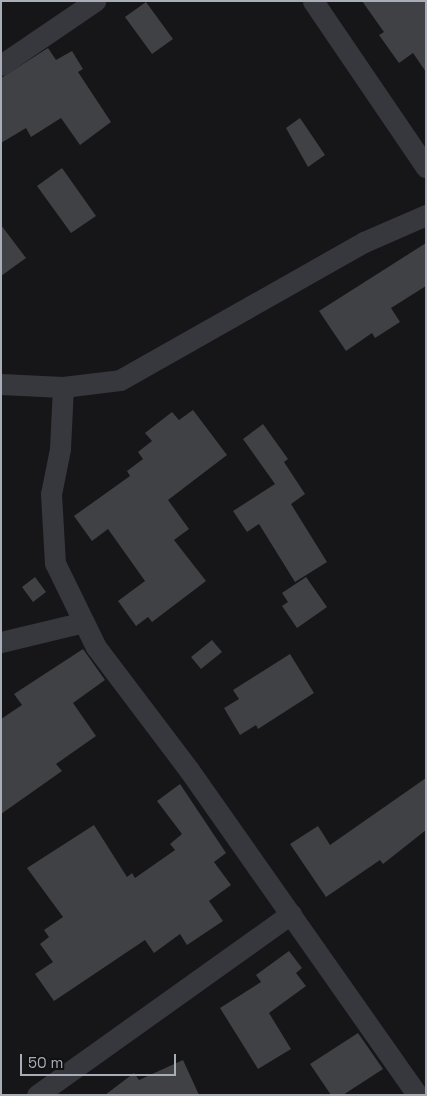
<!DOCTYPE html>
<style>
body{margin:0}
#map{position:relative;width:427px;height:1096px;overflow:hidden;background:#161618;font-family:"Space Grotesk",sans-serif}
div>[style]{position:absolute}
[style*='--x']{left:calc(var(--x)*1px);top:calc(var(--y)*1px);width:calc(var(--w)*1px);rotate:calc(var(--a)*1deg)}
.building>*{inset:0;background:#404145}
.street>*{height:21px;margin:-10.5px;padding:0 10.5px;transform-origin:10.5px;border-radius:10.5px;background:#37383d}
span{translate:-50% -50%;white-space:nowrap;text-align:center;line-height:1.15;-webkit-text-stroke:4px #111113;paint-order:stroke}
.frame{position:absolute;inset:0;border:2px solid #a8adb8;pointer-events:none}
.scale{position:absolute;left:20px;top:1054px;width:156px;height:22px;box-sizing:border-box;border:2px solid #a8adb8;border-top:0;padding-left:6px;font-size:15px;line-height:18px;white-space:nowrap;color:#a8adb8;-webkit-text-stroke:4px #111113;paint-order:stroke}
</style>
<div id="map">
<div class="building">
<i style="clip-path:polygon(362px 1px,426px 1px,426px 72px,413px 53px,399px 63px,379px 35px,384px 32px)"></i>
<i style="clip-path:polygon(146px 2px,173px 39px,152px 54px,125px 17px)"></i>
<i style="clip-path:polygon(48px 48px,56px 60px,72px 51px,83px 69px,78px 72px,111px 122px,80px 145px,61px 118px,31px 137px,26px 128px,1px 143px,1px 78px)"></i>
<i style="clip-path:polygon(300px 118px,325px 155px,308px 167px,286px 128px)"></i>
<i style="clip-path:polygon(62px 168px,96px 216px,71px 233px,37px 186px)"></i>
<i style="clip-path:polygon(1px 225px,26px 258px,1px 276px)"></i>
<i style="clip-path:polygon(426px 243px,426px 286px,391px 308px,400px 322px,375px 338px,372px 333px,346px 351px,319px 311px)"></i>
<i style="clip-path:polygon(193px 410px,227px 455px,168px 500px,189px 529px,174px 540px,206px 581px,152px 622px,148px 617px,136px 626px,118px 601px,145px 581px,108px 529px,92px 541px,74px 516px,130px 476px,127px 471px,143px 459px,138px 452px,152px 441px,145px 433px,172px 412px,179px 420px)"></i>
<i style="clip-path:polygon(263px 424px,288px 459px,284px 462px,305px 494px,291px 504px,327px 562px,295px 582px,259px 524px,247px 532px,233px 511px,275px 484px,243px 439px)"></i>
<i style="clip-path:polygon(35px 577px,46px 592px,33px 602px,22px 587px)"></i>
<i style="clip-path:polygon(306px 577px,327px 607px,297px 628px,282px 606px,288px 602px,282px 593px)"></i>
<i style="clip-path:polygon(212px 640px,222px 652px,201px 669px,191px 657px)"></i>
<i style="clip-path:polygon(83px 649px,105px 680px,73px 703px,96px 736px,56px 764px,62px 771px,1px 814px,1px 719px,22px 705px,14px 694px)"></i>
<i style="clip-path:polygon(290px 654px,314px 693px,258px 729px,256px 725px,240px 735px,224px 708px,239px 699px,233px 690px)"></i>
<i style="clip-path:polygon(426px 778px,426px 830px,383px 864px,380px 860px,326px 897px,290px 844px,318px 826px,330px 845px)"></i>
<i style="clip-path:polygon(180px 784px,226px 853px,214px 862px,231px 885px,209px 901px,223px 921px,187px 945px,180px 934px,154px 953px,145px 940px,54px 1001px,35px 974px,53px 962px,40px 944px,49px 937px,44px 930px,63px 917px,27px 868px,94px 825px,127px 877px,132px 873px,135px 878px,175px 850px,170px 844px,182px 834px,157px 801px)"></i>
<i style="clip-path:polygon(289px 951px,302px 968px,296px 973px,306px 986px,269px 1013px,291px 1049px,258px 1069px,220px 1008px,261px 982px,256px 975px)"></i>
<i style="clip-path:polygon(358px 1033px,383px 1069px,343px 1095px,331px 1095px,310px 1064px)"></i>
<i style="clip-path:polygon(183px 1060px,199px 1095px,105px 1095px,134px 1073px,139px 1080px)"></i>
</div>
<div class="street">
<i style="--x:313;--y:1;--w:201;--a:55.8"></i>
<i style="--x:1;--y:65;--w:114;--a:-34.2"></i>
<i style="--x:1;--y:384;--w:62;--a:2.8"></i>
<i style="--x:63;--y:387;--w:57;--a:-7"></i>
<i style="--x:120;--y:380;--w:280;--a:-29.5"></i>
<i style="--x:364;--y:242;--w:68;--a:-23.5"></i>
<i style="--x:63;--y:387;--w:62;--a:92.8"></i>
<i style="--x:60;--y:449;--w:46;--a:101.3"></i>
<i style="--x:51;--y:494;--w:69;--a:86.7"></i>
<i style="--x:55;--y:563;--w:93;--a:64"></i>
<i style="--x:96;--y:647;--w:154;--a:52.9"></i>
<i style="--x:189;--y:770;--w:397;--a:54.9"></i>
<i style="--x:1;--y:642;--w:85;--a:-13.5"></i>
<i style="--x:37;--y:1095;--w:312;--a:-35.5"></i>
</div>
<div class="frame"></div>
<div class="scale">50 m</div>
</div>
